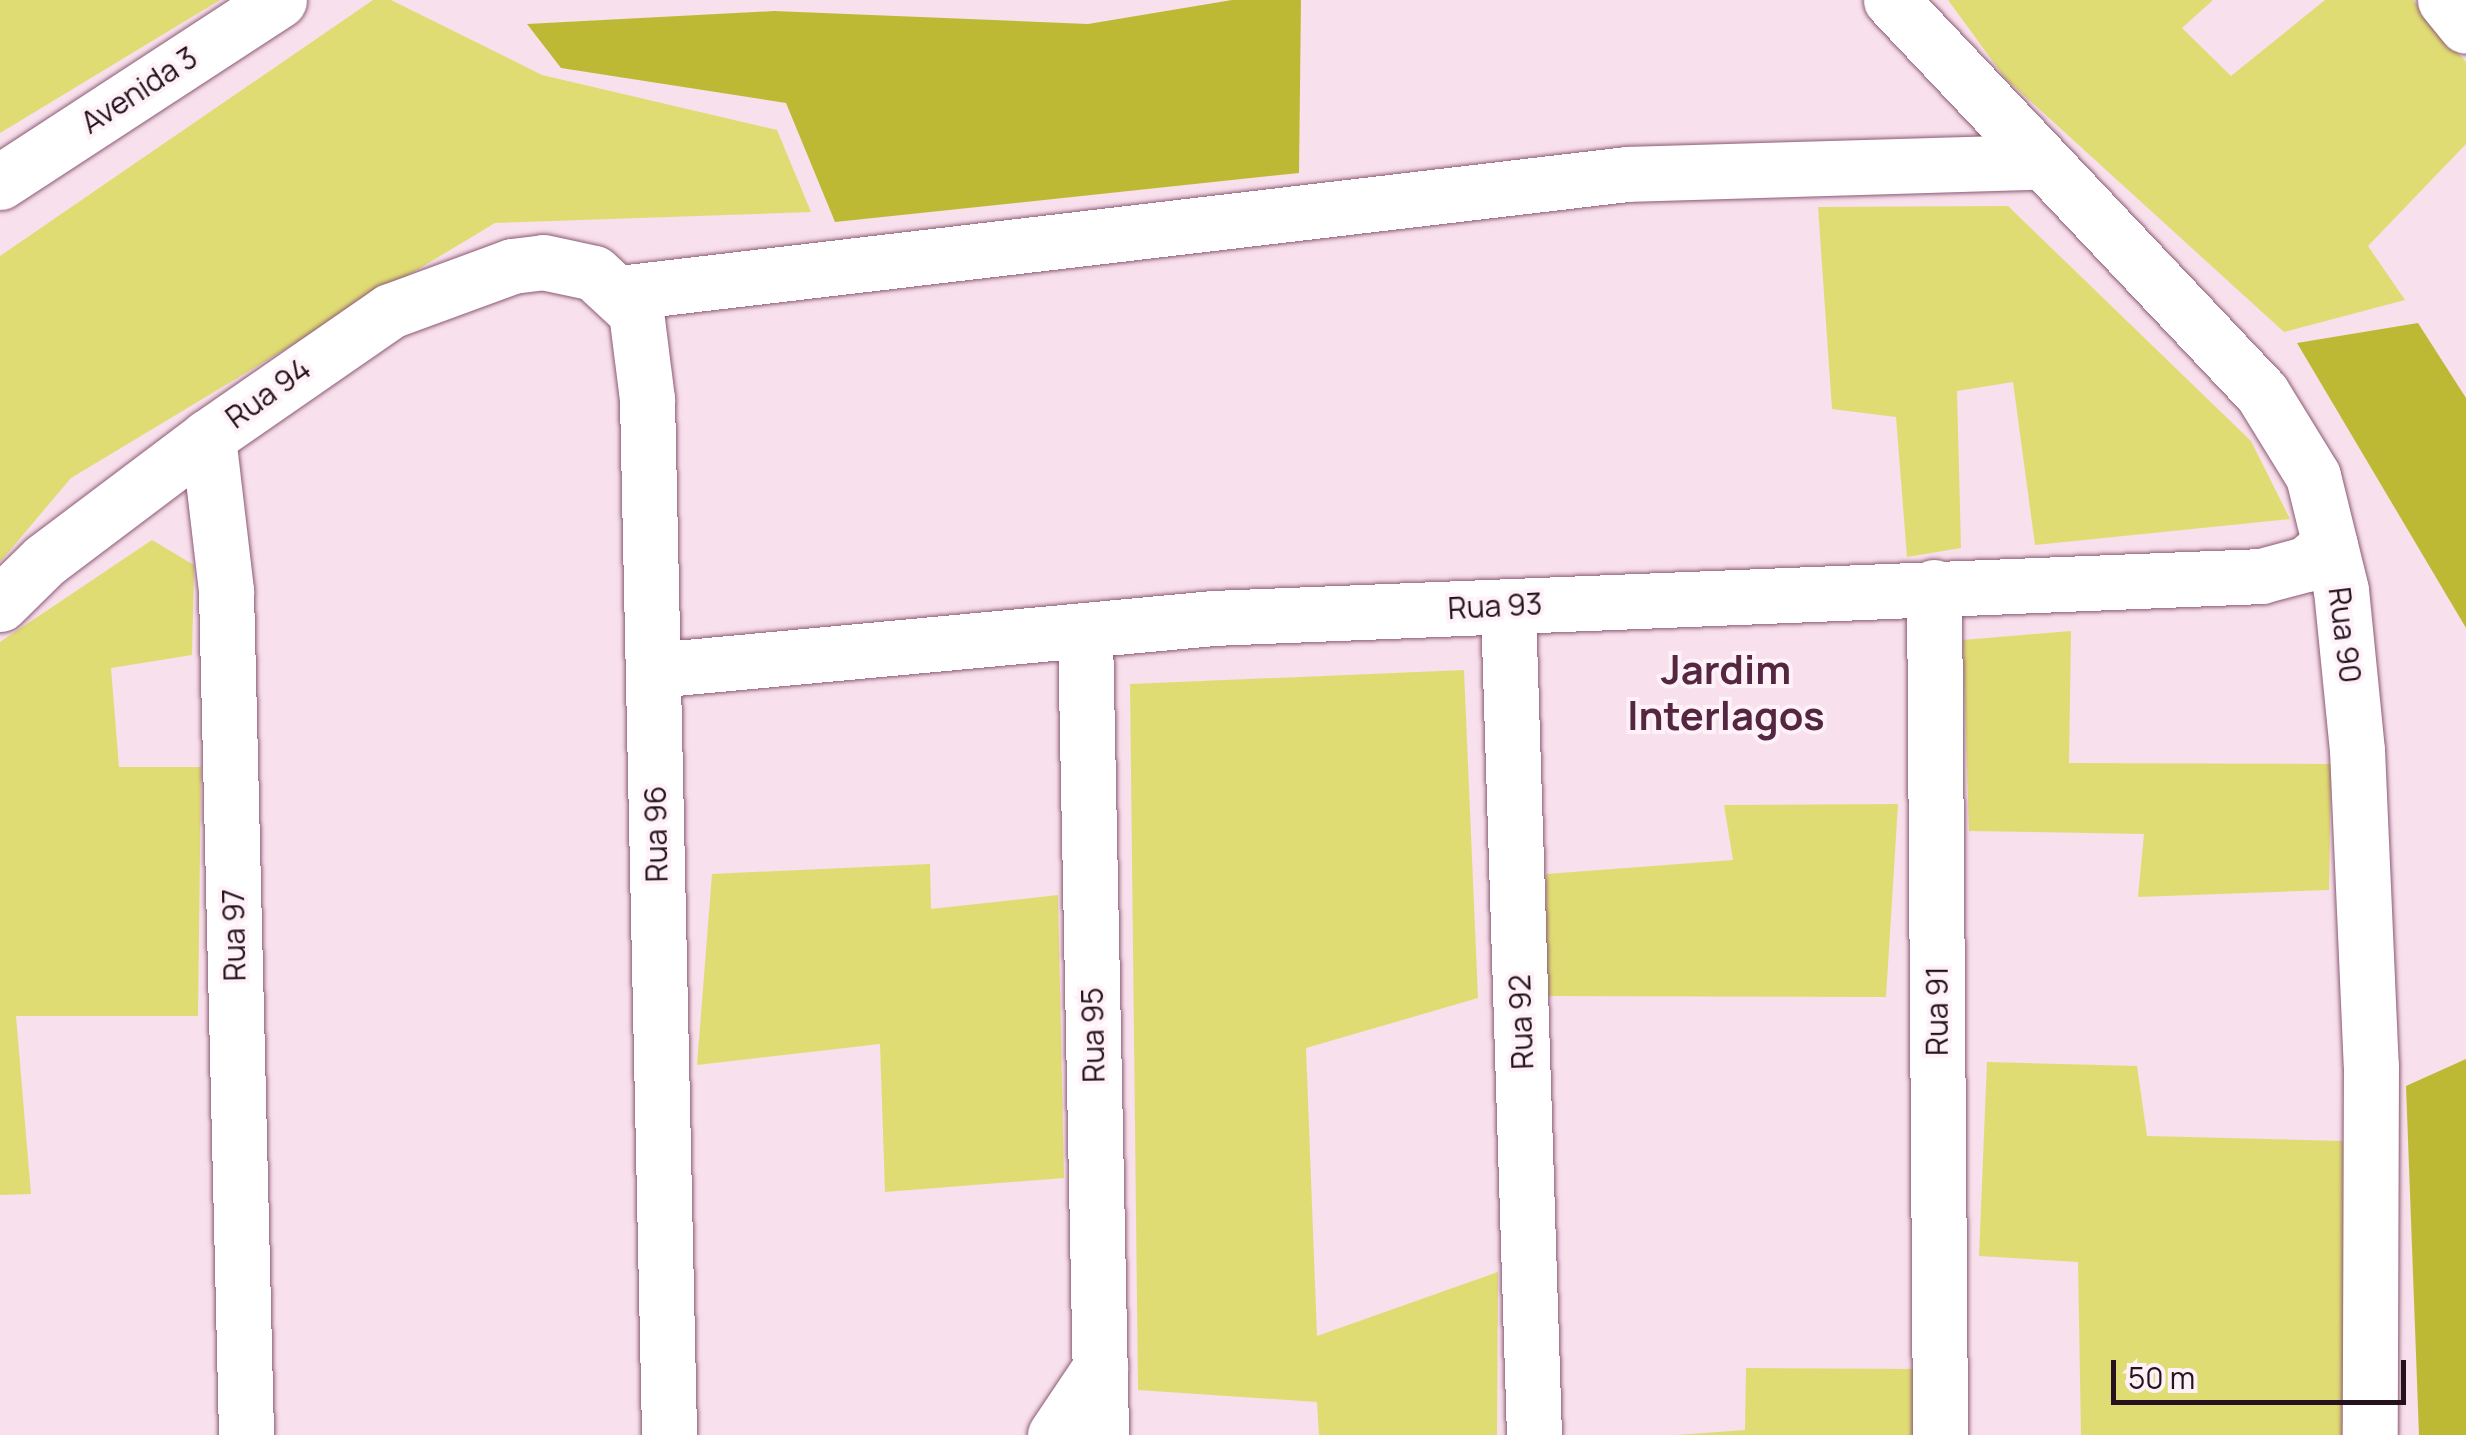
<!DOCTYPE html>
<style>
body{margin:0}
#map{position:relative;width:2466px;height:1435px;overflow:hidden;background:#f8e0ec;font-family:Manrope,sans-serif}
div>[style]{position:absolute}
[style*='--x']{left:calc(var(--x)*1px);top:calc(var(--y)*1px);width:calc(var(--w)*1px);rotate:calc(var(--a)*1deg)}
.green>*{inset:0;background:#e0dc74}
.forest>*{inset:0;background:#beb934}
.roads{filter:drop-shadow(0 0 2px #8c5974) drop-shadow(0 0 2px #8c5974)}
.minor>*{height:55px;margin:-27.5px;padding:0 27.5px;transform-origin:27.5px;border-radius:27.5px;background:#fff}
.major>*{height:55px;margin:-27.5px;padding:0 27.5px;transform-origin:27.5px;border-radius:27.5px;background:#fff}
span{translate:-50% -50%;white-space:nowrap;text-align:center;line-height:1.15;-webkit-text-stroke:8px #fef1f7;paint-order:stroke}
.street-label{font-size:30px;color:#26121d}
.district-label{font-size:40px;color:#542640;font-weight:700}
.scale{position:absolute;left:2111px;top:1360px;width:295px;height:45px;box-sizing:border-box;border:5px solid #26121d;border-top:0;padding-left:12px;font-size:30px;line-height:35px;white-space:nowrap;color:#26121d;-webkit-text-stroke:8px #fef1f7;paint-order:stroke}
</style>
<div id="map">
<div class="green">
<i style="clip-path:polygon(0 0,220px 0,0 133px)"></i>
<i style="clip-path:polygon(373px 0,391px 0,542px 75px,777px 130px,811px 212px,495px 223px,71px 478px,0 562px,0 256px)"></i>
<i style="clip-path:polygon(1948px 0,2213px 0,2182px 28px,2231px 76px,2325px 0,2413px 0,2466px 62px,2466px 144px,2368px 246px,2405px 300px,2284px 332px,2005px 78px)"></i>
<i style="clip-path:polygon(2008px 206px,2251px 441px,2290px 519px,2035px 545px,2013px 382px,1957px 391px,1961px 548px,1907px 557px,1896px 417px,1832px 409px,1818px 207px)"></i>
<i style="clip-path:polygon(152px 540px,194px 565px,192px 655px,111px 668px,119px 767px,201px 767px,198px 1016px,16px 1016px,31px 1194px,0 1195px,0 642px)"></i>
<i style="clip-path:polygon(2071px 631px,2069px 763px,2331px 764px,2329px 890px,2138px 897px,2144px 834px,1969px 831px,1963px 640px)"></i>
<i style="clip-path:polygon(1464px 670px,1478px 998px,1306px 1048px,1317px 1336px,1498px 1272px,1497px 1435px,1319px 1435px,1317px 1402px,1138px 1390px,1130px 684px)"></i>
<i style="clip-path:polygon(1898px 804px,1886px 997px,1546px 996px,1546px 874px,1733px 860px,1724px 805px)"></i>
<i style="clip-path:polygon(930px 864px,931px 909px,1058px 895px,1064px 1178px,885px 1192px,880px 1044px,697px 1065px,712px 874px)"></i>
<i style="clip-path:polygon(1987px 1062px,2137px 1066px,2147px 1136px,2343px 1141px,2348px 1435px,2081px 1435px,2078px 1262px,1979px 1256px)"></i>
<i style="clip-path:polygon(1746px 1368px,1918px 1369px,1915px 1435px,1676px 1435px,1745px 1430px)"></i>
</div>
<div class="forest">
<i style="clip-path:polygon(1232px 0,1301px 0,1299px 173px,835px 222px,786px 103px,561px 68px,527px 24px,774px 11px,1088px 24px)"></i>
<i style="clip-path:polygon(2418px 323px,2466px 398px,2466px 628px,2297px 343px)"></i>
<i style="clip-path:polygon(2466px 1059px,2466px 1435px,2419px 1435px,2406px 1086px)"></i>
</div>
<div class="roads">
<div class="minor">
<i style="--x:1891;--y:0;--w:540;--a:46.65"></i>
<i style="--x:2262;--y:393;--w:97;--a:58.4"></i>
<i style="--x:2313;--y:476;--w:117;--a:76.2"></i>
<i style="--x:2341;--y:590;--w:161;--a:84.3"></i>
<i style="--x:2357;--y:750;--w:315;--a:87.5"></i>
<i style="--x:2371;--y:1065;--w:370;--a:90.2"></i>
<i style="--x:2445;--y:0;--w:33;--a:51"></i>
<i style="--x:620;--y:293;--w:1014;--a:-6.74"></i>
<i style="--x:1627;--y:174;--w:415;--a:-1.7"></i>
<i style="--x:208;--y:437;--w:155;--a:83.3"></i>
<i style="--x:226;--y:591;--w:844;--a:88.64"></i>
<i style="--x:1934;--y:587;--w:848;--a:89.59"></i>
<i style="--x:0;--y:604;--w:63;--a:-44.4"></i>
<i style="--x:45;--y:560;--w:204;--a:-37"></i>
<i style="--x:208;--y:437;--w:221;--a:-34.7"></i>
<i style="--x:390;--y:311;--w:130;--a:-20.2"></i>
<i style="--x:512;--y:266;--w:31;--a:-7"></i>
<i style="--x:543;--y:262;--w:52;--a:12.2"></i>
<i style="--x:594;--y:273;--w:57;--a:42.9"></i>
<i style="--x:636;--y:312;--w:88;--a:82.8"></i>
<i style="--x:647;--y:399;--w:1036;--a:88.78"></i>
<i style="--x:1508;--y:608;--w:827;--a:88.2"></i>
<i style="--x:1085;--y:635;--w:800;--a:88.85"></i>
<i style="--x:654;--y:670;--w:561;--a:-5.31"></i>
<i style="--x:1213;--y:618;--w:1049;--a:-2.29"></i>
<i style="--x:2261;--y:576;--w:47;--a:-14.9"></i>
<i style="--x:2306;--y:564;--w:31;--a:-40"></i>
<i style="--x:1055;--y:1435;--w:81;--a:-56.1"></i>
</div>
<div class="major">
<i style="--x:0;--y:182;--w:333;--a:-33.1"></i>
</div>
</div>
<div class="street-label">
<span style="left:139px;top:90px;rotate:-33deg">Avenida 3</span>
<span style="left:268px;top:393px;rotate:-36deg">Rua 94</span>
<span style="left:1495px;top:606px;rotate:-3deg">Rua 93</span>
<span style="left:2345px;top:635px;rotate:83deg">Rua 90</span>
<span style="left:656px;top:834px;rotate:-91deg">Rua 96</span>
<span style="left:234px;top:935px;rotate:-91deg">Rua 97</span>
<span style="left:1937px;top:1011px;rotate:-90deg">Rua 91</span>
<span style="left:1521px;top:1022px;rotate:-92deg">Rua 92</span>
<span style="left:1093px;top:1035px;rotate:-91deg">Rua 95</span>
</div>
<div class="district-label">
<span style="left:1726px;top:692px">Jardim<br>Interlagos</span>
</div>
<div class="scale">50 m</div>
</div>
